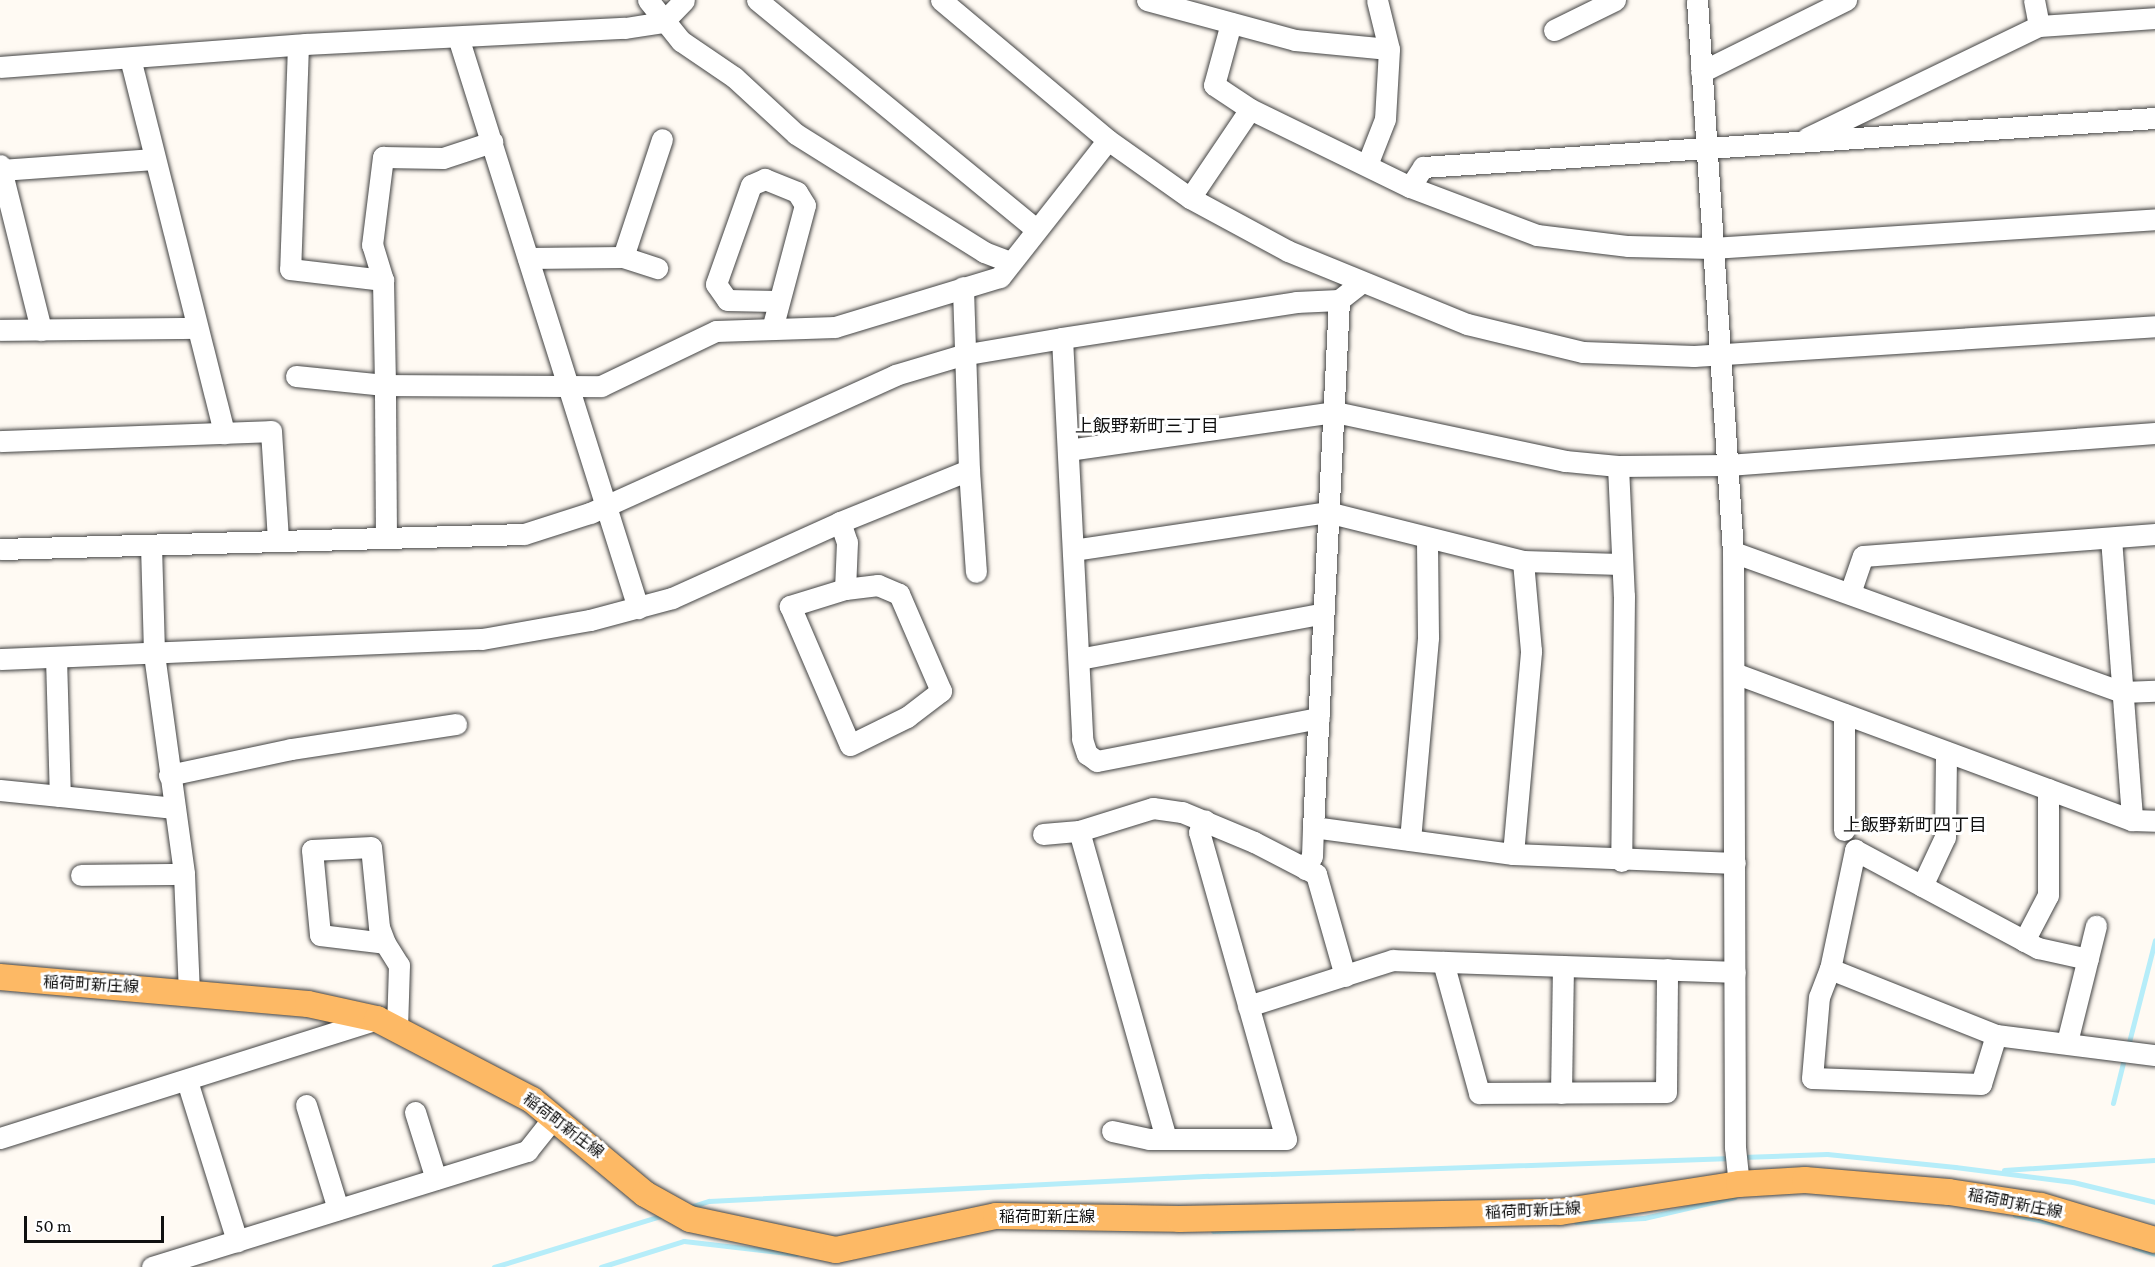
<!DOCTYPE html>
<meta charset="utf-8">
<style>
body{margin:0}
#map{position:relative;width:2155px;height:1267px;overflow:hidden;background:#fffaf3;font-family:"Crimson Pro","Noto Sans JP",serif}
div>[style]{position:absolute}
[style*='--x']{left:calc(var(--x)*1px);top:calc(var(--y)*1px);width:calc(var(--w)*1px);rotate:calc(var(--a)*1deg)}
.stream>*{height:5px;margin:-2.5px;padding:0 2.5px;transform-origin:2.5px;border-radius:2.5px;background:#b6edf9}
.roads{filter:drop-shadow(0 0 2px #434343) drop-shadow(0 0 2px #434343)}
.minor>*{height:21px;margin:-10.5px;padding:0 10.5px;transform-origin:10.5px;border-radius:10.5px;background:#fff}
.major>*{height:26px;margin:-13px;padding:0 13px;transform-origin:13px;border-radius:13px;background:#fdb965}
span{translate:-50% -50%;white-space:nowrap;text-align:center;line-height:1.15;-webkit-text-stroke:6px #fff;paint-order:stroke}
.street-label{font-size:16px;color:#101010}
.neighbourhood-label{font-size:18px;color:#101010}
.scale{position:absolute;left:24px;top:1216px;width:140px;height:27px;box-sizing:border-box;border:3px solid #101010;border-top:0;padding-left:8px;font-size:18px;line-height:21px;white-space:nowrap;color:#101010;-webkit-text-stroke:4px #fff;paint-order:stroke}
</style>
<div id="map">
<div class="stream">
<i style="--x:2128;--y:1046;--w:109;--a:-75.7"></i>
<i style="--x:2113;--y:1103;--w:49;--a:-76"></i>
<i style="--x:1741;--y:1157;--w:86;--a:-2"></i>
<i style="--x:1827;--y:1154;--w:129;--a:5.8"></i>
<i style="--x:1955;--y:1167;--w:119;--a:7.2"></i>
<i style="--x:2073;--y:1182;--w:84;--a:13.7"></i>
<i style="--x:2004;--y:1170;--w:151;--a:-3.8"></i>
<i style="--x:687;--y:1208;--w:23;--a:-18"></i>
<i style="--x:709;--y:1201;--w:500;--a:-2.9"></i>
<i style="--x:1208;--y:1176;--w:524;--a:-1.97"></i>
<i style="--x:2015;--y:1215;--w:48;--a:12"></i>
<i style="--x:1576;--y:1222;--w:68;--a:-3.4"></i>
<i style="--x:1644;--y:1218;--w:93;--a:-13"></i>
<i style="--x:1213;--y:1231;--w:140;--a:-1.2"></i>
<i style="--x:2134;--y:1247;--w:22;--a:18"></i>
<i style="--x:494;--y:1267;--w:178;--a:-17"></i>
<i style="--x:601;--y:1267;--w:87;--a:-17.4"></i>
<i style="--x:684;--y:1241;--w:113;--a:6.6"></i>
</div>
<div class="roads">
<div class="minor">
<i style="--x:648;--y:0;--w:53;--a:51.2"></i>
<i style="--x:681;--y:41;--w:64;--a:34.2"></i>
<i style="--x:734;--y:77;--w:84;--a:42.6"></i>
<i style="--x:796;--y:134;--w:222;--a:32.1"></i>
<i style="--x:984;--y:252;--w:28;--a:21"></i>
<i style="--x:757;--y:0;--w:361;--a:39.4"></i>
<i style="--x:941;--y:0;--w:218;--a:40"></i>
<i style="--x:1108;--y:140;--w:100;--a:35.3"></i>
<i style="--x:1190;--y:198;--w:111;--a:28.4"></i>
<i style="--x:1288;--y:251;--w:193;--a:22.2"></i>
<i style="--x:1467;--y:324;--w:119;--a:13.6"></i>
<i style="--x:1583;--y:352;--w:111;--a:2.1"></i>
<i style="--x:1694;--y:356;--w:462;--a:-3.7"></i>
<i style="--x:1147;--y:0;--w:153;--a:15.1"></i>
<i style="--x:1295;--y:40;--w:94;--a:5.5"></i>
<i style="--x:1389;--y:49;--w:50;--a:-103.8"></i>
<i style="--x:1697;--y:0;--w:553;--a:86.27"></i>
<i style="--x:1733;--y:552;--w:595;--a:89.81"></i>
<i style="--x:1735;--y:1147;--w:37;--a:84"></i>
<i style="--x:2034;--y:0;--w:26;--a:79"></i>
<i style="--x:1231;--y:23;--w:64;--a:105.3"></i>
<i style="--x:1214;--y:85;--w:43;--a:33.7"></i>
<i style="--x:1554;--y:30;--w:68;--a:-26.2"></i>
<i style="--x:458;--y:37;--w:599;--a:72.5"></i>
<i style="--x:298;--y:45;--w:224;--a:92"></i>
<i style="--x:290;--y:269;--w:94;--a:6.7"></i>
<i style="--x:130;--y:58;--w:387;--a:75.9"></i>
<i style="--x:0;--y:67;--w:306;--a:-4.3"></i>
<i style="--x:305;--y:44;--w:320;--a:-2.9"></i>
<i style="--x:625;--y:28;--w:38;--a:-9"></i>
<i style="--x:663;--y:22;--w:30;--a:-46"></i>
<i style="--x:1701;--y:72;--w:162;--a:-26.4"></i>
<i style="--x:1807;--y:138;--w:258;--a:-25.8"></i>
<i style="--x:2039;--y:26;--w:116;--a:-3.9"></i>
<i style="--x:0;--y:165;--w:170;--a:76"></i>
<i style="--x:1367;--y:165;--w:49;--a:-68.6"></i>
<i style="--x:1385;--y:119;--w:70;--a:-86.7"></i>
<i style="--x:1;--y:170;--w:153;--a:-4.1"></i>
<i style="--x:1410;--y:187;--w:24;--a:-57"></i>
<i style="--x:1423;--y:167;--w:734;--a:-3.83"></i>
<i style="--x:1190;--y:198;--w:107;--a:-56"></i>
<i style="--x:1250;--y:109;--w:178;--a:26"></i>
<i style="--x:1410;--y:187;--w:136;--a:20.7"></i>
<i style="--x:1537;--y:235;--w:92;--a:6.9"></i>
<i style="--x:1628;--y:246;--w:83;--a:1.4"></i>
<i style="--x:1711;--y:248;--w:445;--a:-3.7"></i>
<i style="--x:623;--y:257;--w:124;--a:-71.7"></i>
<i style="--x:528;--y:258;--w:95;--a:-0.6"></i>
<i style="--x:623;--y:257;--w:36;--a:18"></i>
<i style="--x:1339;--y:300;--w:528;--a:92.82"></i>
<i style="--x:1313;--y:827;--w:202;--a:7.7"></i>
<i style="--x:1513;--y:854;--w:222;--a:2.3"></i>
<i style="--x:772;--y:329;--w:128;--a:-75.1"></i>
<i style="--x:805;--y:205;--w:15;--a:-122"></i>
<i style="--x:797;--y:192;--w:35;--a:-158"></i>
<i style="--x:765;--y:179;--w:15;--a:157"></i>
<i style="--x:751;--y:185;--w:105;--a:109.5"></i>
<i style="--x:716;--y:284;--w:19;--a:55"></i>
<i style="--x:727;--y:300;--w:49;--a:1.2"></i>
<i style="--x:0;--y:330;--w:194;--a:-0.6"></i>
<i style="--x:1062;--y:338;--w:401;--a:87.1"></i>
<i style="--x:1082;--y:739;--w:16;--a:72"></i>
<i style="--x:1087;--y:754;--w:12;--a:35"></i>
<i style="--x:1097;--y:761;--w:226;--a:-11"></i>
<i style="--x:296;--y:376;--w:89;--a:5.8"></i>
<i style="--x:385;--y:385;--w:105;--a:-91.1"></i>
<i style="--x:383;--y:280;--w:37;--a:-107"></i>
<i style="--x:372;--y:245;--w:89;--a:-82.9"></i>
<i style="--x:383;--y:157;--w:60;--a:1"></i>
<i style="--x:443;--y:158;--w:52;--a:-18.1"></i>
<i style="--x:0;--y:441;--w:271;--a:-2.1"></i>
<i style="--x:271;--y:431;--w:109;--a:86.3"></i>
<i style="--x:1068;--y:450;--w:270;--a:-8.1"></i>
<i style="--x:1335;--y:412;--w:235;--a:12"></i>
<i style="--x:1565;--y:461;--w:53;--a:5.4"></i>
<i style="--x:1618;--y:466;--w:110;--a:-0.5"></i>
<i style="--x:1728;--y:465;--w:428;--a:-4.3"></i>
<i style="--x:1618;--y:466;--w:130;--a:87.4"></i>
<i style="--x:1624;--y:596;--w:265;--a:90.6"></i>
<i style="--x:969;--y:470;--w:102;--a:86.1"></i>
<i style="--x:840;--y:522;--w:21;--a:71"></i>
<i style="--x:847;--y:542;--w:47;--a:92.4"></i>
<i style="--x:845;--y:589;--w:58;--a:162.8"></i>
<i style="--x:790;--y:606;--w:151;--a:66.7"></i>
<i style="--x:850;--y:745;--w:64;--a:-26.2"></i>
<i style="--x:907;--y:717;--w:43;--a:-37.4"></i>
<i style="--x:941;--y:691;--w:106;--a:-113.4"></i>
<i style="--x:899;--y:594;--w:23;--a:-157"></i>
<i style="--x:878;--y:585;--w:33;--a:173"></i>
<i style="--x:386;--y:538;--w:153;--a:-90.4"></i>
<i style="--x:385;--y:385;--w:216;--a:0.3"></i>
<i style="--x:601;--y:386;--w:127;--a:-25.6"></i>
<i style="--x:716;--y:331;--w:119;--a:-1.9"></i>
<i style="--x:835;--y:327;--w:172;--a:-16.9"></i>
<i style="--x:1000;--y:277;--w:174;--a:-51.8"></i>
<i style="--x:2111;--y:538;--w:283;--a:85.7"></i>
<i style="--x:151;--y:545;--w:109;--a:88.4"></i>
<i style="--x:154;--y:654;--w:222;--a:82.2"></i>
<i style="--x:184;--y:874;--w:117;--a:87.6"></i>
<i style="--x:0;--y:549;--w:524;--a:-1.64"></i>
<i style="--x:524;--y:534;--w:69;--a:-17.7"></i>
<i style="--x:590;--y:513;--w:335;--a:-24.3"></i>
<i style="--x:895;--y:375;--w:70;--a:-16.6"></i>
<i style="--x:962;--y:355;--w:101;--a:-9.6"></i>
<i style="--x:1062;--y:338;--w:237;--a:-8.7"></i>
<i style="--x:1296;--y:302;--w:43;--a:-2.7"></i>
<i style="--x:1339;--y:300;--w:28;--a:-38"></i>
<i style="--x:1073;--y:550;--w:257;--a:-8.5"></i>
<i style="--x:1327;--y:512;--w:202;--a:14"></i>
<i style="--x:1523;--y:561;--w:97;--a:1.8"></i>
<i style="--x:1733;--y:552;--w:413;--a:19.8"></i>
<i style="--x:2122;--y:692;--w:33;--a:-2"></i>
<i style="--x:1850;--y:593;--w:39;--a:-71"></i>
<i style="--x:1863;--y:556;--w:293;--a:-4.3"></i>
<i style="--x:56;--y:657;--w:139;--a:88.4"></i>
<i style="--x:60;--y:796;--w:115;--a:6"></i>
<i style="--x:0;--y:659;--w:482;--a:-2.4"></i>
<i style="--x:482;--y:639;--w:110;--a:-10"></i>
<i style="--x:590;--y:620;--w:85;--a:-15"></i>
<i style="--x:672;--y:598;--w:184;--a:-24.3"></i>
<i style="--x:840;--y:522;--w:139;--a:-22"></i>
<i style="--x:969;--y:470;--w:183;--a:-91.9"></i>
<i style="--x:1079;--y:659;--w:245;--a:-10.6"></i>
<i style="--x:1737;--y:674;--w:421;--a:20.3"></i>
<i style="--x:2132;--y:820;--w:23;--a:2"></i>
<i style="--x:169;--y:775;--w:125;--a:-12"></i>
<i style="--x:291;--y:749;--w:167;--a:-8.6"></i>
<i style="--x:0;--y:790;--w:60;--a:5.7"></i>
<i style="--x:1844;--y:830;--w:116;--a:-90"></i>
<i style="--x:1079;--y:831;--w:320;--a:74.2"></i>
<i style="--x:1043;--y:834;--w:36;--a:-5"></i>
<i style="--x:1079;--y:831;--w:77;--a:-17.3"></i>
<i style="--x:1153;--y:808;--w:29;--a:8"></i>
<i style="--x:1182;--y:812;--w:78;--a:22.6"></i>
<i style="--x:1254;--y:842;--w:70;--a:27.3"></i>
<i style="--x:1316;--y:874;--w:106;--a:74.1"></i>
<i style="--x:1410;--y:840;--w:204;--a:-84.9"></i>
<i style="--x:1428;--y:637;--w:99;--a:-90.6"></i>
<i style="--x:1513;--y:854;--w:204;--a:-84.9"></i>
<i style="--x:1531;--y:651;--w:90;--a:-95.1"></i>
<i style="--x:1305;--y:869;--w:15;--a:-62"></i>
<i style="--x:1312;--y:856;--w:29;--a:-88"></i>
<i style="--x:81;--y:875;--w:103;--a:-0.6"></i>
<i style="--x:1922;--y:886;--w:54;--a:-64.9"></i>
<i style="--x:1945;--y:837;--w:85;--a:-89.3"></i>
<i style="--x:2024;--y:941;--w:52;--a:-62.4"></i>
<i style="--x:2048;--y:895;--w:106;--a:-90"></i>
<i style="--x:385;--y:943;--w:17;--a:-111"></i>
<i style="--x:379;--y:927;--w:80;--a:-95.7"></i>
<i style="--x:371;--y:847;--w:59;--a:177.1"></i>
<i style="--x:312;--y:850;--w:85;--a:84.6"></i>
<i style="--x:320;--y:935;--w:65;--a:7"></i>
<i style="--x:385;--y:943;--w:26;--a:58"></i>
<i style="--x:399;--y:965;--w:65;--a:91.8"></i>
<i style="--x:1443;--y:962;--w:136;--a:74.6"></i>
<i style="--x:1479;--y:1093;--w:187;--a:-0.3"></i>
<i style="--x:1666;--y:1092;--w:123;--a:-89.5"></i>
<i style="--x:1830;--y:969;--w:179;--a:21.7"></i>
<i style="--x:1996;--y:1035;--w:160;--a:7.2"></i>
<i style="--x:1248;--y:1006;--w:152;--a:-17.6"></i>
<i style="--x:1393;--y:960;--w:342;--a:2"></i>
<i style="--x:1996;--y:1035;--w:51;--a:107"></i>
<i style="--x:1981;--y:1084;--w:169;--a:-178"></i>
<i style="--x:1812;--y:1078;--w:81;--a:-85.1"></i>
<i style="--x:1819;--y:997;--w:30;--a:-69"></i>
<i style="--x:1830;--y:969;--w:122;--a:-78.1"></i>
<i style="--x:1855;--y:850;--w:208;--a:28.2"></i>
<i style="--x:2038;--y:948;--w:51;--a:12.4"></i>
<i style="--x:2067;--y:1042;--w:120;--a:-76"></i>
<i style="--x:187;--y:1081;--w:168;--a:72.6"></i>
<i style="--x:1561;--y:1093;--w:127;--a:-89.1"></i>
<i style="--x:306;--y:1105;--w:109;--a:72.9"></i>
<i style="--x:415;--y:1112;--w:70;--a:72.6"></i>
<i style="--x:1112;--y:1131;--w:38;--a:12"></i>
<i style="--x:1149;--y:1139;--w:137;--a:0"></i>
<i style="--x:1286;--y:1139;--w:319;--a:-105.8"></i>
<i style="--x:1199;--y:832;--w:13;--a:-61"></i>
<i style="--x:0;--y:1138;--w:395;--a:-17.5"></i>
<i style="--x:152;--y:1267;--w:393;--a:-17.2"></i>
<i style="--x:527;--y:1151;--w:43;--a:-51.5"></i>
</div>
<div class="major">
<i style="--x:0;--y:977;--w:309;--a:5"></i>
<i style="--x:308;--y:1004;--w:71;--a:12.3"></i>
<i style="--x:377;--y:1019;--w:175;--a:27.6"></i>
<i style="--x:532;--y:1100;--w:147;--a:39.8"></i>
<i style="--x:645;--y:1194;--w:51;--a:29.1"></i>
<i style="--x:690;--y:1219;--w:149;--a:12"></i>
<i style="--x:836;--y:1250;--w:164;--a:-12"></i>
<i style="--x:996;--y:1216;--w:183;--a:0.9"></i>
<i style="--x:1179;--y:1219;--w:381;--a:-1.1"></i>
<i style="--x:1560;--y:1212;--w:181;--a:-8.9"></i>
<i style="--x:1739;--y:1184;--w:66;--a:-3.5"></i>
<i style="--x:1805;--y:1180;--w:144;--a:4.8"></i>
<i style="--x:1949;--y:1192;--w:93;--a:8.7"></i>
<i style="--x:2041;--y:1206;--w:119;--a:16.6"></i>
</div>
</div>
<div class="street-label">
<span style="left:91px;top:985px;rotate:3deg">稲荷町新庄線</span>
<span style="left:563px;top:1126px;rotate:37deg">稲荷町新庄線</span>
<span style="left:2015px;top:1204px;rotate:11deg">稲荷町新庄線</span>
<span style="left:1533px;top:1211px;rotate:-3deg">稲荷町新庄線</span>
<span style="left:1047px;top:1217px">稲荷町新庄線</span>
</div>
<div class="neighbourhood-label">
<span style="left:1147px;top:426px">上飯野新町三丁目</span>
<span style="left:1915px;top:825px">上飯野新町四丁目</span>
</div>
<div class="scale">50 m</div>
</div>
